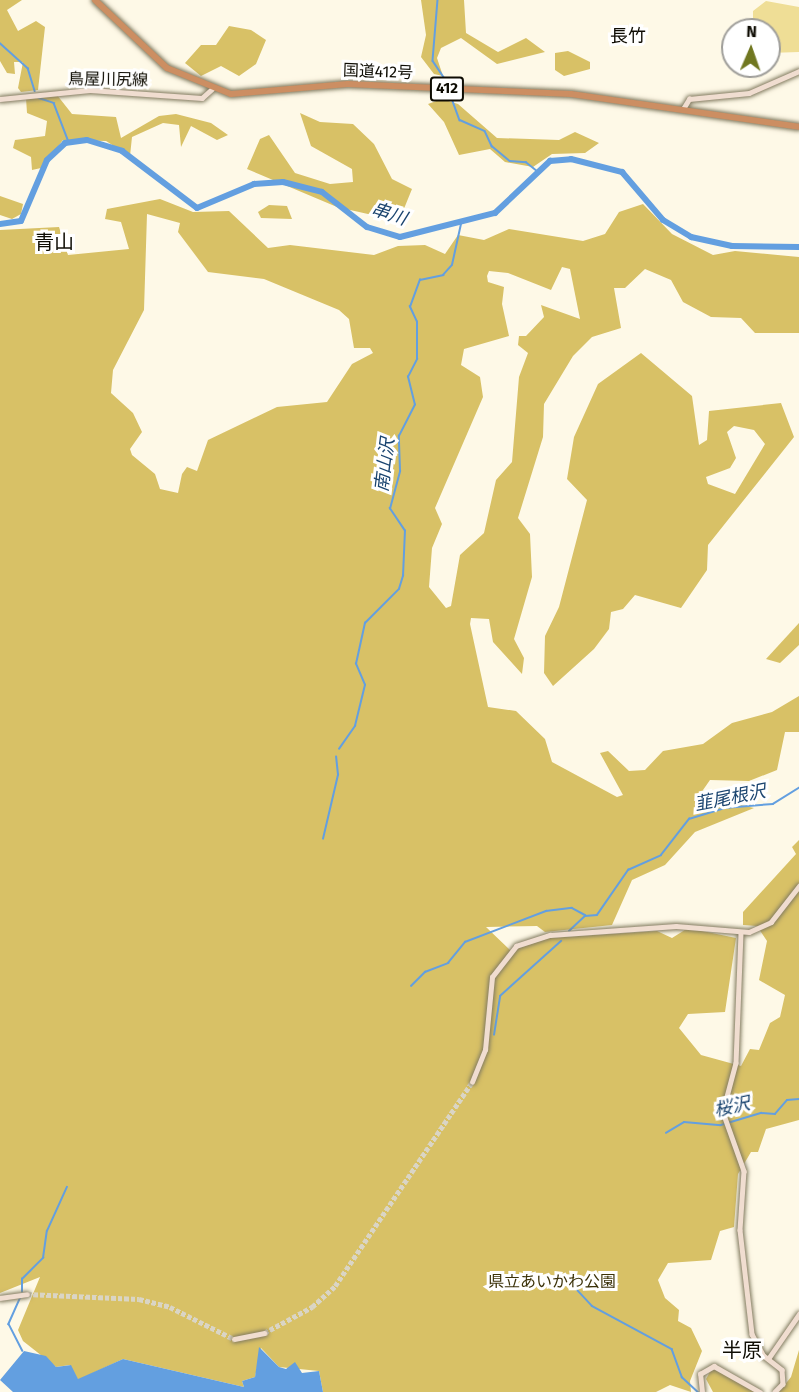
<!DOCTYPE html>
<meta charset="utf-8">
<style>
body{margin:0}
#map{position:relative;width:799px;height:1392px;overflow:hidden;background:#fef9e7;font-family:"Fira Sans","Noto Sans JP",sans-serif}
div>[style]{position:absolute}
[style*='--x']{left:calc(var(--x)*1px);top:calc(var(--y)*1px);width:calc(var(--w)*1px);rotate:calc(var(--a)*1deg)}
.green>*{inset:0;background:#efde96}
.forest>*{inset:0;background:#d8c166}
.water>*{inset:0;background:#639fe0}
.stream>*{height:1.5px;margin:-0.75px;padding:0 0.75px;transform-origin:0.75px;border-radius:0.75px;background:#639fe0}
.river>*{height:6px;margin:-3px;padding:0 3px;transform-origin:3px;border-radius:3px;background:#639fe0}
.secondary-tunnel>*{height:4.5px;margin-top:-2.25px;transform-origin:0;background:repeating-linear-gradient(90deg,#dad5c5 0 4.5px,transparent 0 6.5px)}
.roads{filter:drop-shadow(0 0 2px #837c61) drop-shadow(0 0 2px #837c61)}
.secondary>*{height:4.5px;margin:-2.25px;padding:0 2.25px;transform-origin:2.25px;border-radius:2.25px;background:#f0ddd0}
.highway>*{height:6px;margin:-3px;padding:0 3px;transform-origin:3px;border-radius:3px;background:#cc8e62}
span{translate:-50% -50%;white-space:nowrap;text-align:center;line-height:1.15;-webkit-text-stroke:6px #fff;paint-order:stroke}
.shield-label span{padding:2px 4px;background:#fff;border:2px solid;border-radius:4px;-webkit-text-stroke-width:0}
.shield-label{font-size:15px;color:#0e0c03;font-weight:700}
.street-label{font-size:16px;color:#0e0c03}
.park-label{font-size:16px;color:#3b3108}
.neighbourhood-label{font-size:18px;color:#0e0c03}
.water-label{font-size:18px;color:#1a446f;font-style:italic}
.quarter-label{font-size:20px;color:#0e0c03}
.north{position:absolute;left:721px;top:18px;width:60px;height:60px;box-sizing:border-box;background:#fff;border:2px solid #9f9e9a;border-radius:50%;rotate:2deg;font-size:16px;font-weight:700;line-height:24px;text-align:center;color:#0e0c03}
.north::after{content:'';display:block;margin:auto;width:21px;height:27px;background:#707720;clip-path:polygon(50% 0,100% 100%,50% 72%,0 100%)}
</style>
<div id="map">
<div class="green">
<i style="clip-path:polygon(766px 1px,799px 7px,799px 52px,769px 53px,769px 30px,753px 30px,753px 11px)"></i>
</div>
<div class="forest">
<i style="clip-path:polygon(0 0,22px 0,7px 10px,18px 31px,36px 21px,45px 27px,38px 90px,21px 92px,18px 88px,23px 62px,14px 62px,15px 74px,7px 73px,0 61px)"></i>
<i style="clip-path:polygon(421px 0,464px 0,466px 33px,498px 52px,526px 38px,545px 52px,497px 64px,461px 38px,441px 48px,437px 58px,443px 76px,434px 74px,421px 57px,426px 35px)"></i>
<i style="clip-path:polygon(229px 26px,251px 30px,266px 40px,256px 64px,239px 76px,221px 66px,201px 76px,185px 63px,201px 45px,216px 45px)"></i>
<i style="clip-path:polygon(568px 51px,590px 62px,590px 69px,564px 76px,555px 70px,555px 53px)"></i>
<i style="clip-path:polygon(57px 95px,72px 114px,116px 117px,121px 138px,159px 116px,176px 114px,211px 123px,228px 135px,217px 140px,191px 126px,181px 147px,179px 125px,163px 123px,132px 137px,130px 156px,106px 141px,63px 140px,41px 168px,32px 170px,31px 157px,13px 148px,15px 140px,45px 136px,47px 121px,27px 113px,26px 98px)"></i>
<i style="clip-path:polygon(442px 99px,458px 104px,497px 138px,559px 140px,575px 132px,599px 143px,585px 153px,552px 154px,533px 167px,505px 162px,490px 149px,459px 155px,444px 122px,428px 104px)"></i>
<i style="clip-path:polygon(300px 113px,320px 122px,353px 124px,374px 144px,392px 179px,412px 189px,401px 216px,390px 219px,337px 207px,247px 169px,260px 139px,269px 135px,295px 173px,330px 184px,353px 182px,352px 169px,311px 146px)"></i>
<i style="clip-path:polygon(0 196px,23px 204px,21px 214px,12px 219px,0 215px)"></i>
<i style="clip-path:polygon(evenodd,160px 199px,193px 212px,229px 211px,268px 248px,290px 245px,374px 255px,398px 246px,425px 245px,445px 254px,458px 235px,484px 240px,509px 229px,583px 241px,605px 234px,619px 212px,643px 204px,672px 234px,713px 255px,735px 251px,799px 257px,799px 333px,755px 333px,741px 318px,711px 317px,683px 302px,671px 280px,645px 269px,625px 288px,614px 288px,621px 328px,592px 337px,573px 356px,544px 404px,543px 437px,518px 518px,530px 534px,532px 577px,514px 639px,524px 658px,522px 674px,493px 642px,489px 619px,471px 618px,470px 624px,488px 707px,516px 711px,545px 739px,552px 762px,617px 797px,623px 795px,600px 753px,608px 751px,629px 771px,645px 770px,663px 751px,703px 744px,732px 723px,772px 712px,799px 696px,799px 732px,785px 732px,777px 770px,749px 781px,710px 780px,703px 790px,708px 798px,754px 808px,695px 832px,665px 865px,632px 880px,612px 925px,545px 932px,537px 926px,486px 927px,511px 951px,548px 938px,657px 931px,672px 938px,688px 928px,736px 938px,725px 1012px,688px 1014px,679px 1028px,701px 1055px,741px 1066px,750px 1049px,759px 1050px,770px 1023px,780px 1017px,785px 995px,759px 980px,767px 941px,757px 926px,743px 925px,743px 912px,796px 854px,792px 847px,799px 840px,799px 1120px,766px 1129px,758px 1152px,751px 1152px,738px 1174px,734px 1227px,720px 1231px,711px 1260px,668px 1263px,658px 1280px,665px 1298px,679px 1310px,678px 1321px,691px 1328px,702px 1351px,690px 1381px,691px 1392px,670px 1385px,656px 1392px,323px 1392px,319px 1371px,279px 1367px,261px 1348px,255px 1377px,242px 1381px,244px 1387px,123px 1359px,78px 1380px,70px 1365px,56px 1367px,23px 1341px,18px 1330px,40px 1277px,0 1293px,0 230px,59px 227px,68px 255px,129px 249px,121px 222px,105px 219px,107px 209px,160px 199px,147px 214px,180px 223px,178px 232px,208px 272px,264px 279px,339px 310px,349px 319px,354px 348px,370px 348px,373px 353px,352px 364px,327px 402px,277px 407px,208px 440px,197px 471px,187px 467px,182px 474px,178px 493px,160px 489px,155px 474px,132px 455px,130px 449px,142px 432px,133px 413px,111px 393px,113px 370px,144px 310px,147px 214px,160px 199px,562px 267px,570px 269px,580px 319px,541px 305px,544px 317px,526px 336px,519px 336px,518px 345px,528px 353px,519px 377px,512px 462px,496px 480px,484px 533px,460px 555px,451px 606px,446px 608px,429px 587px,432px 548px,442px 524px,435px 508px,483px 397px,480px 377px,461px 365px,464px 349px,509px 336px,502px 304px,504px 287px,488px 282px,487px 276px,489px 271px,508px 273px,551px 290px,562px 267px)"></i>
<i style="clip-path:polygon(269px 205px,287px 206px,292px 219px,261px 218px,258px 212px)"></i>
<i style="clip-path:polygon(evenodd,641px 353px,692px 396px,699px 445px,707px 440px,709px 411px,781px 403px,794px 437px,708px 545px,707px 570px,681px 608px,635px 595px,623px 609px,611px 612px,609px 629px,594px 649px,553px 686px,544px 673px,545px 636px,559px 607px,587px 500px,567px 479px,574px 437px,598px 384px,641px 353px,734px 426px,754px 430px,765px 444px,735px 494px,708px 484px,706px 477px,730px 468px,736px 458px,727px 432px,734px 426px)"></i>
<i style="clip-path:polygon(799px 623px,799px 645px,780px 663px,766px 659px)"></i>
<i style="clip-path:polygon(799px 1350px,799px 1392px,779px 1392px,791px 1377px)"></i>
<i style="clip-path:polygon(711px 1370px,720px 1370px,756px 1392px,713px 1392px,706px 1379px)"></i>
</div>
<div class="water">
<i style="clip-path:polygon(259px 1347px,279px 1367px,286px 1369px,295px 1362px,302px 1373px,319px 1371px,323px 1392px,13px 1392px,0 1380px,24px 1351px,46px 1356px,56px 1367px,71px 1365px,78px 1379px,123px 1359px,244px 1387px,242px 1381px,255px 1377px)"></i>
</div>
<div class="stream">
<i style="--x:438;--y:0;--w:61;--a:94.7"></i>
<i style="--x:433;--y:61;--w:27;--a:56"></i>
<i style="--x:0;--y:43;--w:38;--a:42"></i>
<i style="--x:28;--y:68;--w:24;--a:73"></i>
<i style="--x:450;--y:93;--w:29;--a:70"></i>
<i style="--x:460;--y:120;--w:27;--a:24"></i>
<i style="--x:485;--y:131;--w:17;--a:65"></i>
<i style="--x:492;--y:146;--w:23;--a:40"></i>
<i style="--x:510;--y:161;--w:16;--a:4"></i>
<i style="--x:526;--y:162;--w:14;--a:39"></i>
<i style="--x:39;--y:98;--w:16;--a:18"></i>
<i style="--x:54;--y:103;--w:42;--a:69"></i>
<i style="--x:339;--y:749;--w:28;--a:-55"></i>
<i style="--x:355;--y:726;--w:42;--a:-76.3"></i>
<i style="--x:365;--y:685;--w:23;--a:-113"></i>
<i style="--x:356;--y:664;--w:42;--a:-77.6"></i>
<i style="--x:365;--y:623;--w:48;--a:-45"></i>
<i style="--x:399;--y:589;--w:14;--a:-73"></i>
<i style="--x:403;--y:576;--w:45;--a:-87.5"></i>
<i style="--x:405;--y:531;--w:27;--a:-124"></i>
<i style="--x:390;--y:509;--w:39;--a:-75"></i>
<i style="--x:400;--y:471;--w:35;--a:-92"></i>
<i style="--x:399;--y:436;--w:35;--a:-63"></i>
<i style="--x:415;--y:405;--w:29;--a:-104"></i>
<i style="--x:408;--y:377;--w:20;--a:-63"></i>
<i style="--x:417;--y:359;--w:37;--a:-90"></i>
<i style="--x:417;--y:322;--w:17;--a:-115"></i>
<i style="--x:410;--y:307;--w:29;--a:-70"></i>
<i style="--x:420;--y:280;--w:24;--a:-12"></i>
<i style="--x:443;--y:275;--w:13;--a:-48"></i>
<i style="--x:452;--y:265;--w:42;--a:-77.6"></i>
<i style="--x:323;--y:839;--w:66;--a:-76.8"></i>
<i style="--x:338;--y:775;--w:18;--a:-96"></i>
<i style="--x:569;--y:931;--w:22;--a:-43"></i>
<i style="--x:585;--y:916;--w:12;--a:-5"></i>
<i style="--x:597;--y:915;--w:55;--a:-55.4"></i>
<i style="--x:628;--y:870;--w:36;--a:-24"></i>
<i style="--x:661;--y:855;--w:46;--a:-52.1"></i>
<i style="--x:689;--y:819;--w:37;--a:-17"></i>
<i style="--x:724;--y:808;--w:49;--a:-4.7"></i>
<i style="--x:773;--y:804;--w:31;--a:-32"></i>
<i style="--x:411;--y:986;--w:20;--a:-45"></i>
<i style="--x:425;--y:972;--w:25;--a:-21"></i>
<i style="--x:448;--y:963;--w:27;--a:-51"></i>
<i style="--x:465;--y:942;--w:87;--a:-20.9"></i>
<i style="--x:546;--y:911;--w:26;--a:-7"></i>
<i style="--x:572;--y:908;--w:15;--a:28"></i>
<i style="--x:494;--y:1035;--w:39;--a:-81"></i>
<i style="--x:500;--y:996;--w:82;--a:-42"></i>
<i style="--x:666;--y:1133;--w:21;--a:-31"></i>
<i style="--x:684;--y:1122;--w:37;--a:5"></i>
<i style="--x:721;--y:1125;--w:42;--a:-16.7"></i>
<i style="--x:761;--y:1113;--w:14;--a:4"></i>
<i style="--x:775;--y:1114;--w:18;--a:-49"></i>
<i style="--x:787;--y:1100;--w:12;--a:-5"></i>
<i style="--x:569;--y:1281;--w:34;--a:47"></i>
<i style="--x:592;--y:1306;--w:91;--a:28.3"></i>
<i style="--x:672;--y:1349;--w:30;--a:70"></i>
<i style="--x:682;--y:1377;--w:22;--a:43"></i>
<i style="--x:22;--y:1292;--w:13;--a:-90"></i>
<i style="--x:22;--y:1279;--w:30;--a:-45"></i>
<i style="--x:43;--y:1258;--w:27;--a:-82"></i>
<i style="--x:47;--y:1231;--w:48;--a:-65.6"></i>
<i style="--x:21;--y:1297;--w:30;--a:114"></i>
<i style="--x:9;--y:1324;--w:30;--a:63"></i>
</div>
<div class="river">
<i style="--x:0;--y:224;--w:21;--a:-8"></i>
<i style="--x:21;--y:221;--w:66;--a:-66.9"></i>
<i style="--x:47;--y:160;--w:25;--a:-43"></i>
<i style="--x:65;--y:143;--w:22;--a:-8"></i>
<i style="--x:87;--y:140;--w:37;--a:17"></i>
<i style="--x:122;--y:151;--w:94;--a:37.2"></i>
<i style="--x:197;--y:208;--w:62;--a:-22.8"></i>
<i style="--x:254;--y:184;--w:29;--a:-4"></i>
<i style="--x:283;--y:182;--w:40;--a:14.4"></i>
<i style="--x:322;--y:192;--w:57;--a:37.9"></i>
<i style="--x:367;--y:227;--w:34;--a:17"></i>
<i style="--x:400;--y:237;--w:98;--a:-14.2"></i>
<i style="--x:495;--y:213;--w:76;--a:-43.4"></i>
<i style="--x:550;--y:161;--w:21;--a:-5"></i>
<i style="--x:571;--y:159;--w:53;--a:14.3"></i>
<i style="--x:622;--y:172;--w:63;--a:49.5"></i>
<i style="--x:663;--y:220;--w:33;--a:31"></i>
<i style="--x:691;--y:237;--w:42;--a:12.4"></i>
<i style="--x:732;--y:246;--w:67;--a:0.9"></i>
</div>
<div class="secondary-tunnel">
<i style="--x:27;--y:1294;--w:112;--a:2.6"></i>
<i style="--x:139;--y:1299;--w:32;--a:14"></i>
<i style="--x:170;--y:1307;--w:72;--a:26.6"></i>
<i style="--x:264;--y:1333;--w:55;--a:-28.4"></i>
<i style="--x:312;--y:1307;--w:31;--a:-42"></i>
<i style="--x:335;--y:1286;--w:246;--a:-56.1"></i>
</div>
<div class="roads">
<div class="secondary">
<i style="--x:0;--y:99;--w:90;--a:-5.7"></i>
<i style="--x:90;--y:90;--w:112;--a:4.1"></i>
<i style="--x:202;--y:98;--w:13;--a:-42"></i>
<i style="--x:683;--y:109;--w:12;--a:-59"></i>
<i style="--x:689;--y:99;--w:60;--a:-5.7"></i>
<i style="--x:749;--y:93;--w:55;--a:-23.7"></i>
<i style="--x:741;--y:933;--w:130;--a:92.2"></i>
<i style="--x:736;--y:1063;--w:51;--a:104.9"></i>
<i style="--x:723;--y:1112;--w:63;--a:70.4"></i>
<i style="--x:744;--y:1171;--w:59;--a:93.9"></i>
<i style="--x:740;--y:1230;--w:105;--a:83.4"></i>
<i style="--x:752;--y:1334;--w:24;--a:62"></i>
<i style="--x:763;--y:1355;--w:24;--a:38"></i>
<i style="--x:782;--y:1370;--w:14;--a:86"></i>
<i style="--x:783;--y:1384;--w:11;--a:135"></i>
<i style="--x:472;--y:1082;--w:35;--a:-68"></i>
<i style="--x:485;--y:1050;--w:73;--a:-84.5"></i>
<i style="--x:492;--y:977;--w:39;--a:-52"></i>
<i style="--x:516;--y:946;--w:36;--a:-18"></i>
<i style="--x:550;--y:935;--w:126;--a:-4.1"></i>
<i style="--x:676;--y:926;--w:73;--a:4.7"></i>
<i style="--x:749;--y:932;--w:24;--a:-24"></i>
<i style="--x:771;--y:922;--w:46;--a:-52.1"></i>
<i style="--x:0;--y:1298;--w:27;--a:-8"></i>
<i style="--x:234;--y:1339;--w:31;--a:-11"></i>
<i style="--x:768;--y:1359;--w:55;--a:-55.4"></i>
<i style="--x:702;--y:1392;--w:18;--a:-96"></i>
<i style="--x:700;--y:1374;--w:16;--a:-30"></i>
<i style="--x:714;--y:1366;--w:53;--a:29.5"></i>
</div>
<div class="highway">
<i style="--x:95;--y:0;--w:99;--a:43.4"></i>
<i style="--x:167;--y:68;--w:69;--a:22.1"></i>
<i style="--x:231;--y:94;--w:117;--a:-4.9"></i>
<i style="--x:348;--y:84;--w:223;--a:2.6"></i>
<i style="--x:571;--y:94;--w:230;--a:8.2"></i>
</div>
</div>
<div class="shield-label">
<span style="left:447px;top:89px">412</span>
</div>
<div class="street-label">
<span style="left:378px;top:72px;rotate:2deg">国道412号</span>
<span style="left:108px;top:80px;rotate:1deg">鳥屋川尻線</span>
</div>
<div class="park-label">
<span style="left:552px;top:1282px">県立あいかわ公園</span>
</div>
<div class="neighbourhood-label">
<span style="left:628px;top:36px">長竹</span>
</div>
<div class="water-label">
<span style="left:389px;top:214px;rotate:18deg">串川</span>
<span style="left:385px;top:465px;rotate:-83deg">南山沢</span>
<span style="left:730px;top:798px;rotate:-11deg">韮尾根沢</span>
<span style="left:732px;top:1107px;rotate:-12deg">桜沢</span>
</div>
<div class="quarter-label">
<span style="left:54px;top:242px">青山</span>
<span style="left:742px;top:1350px">半原</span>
</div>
<div class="north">N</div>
</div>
